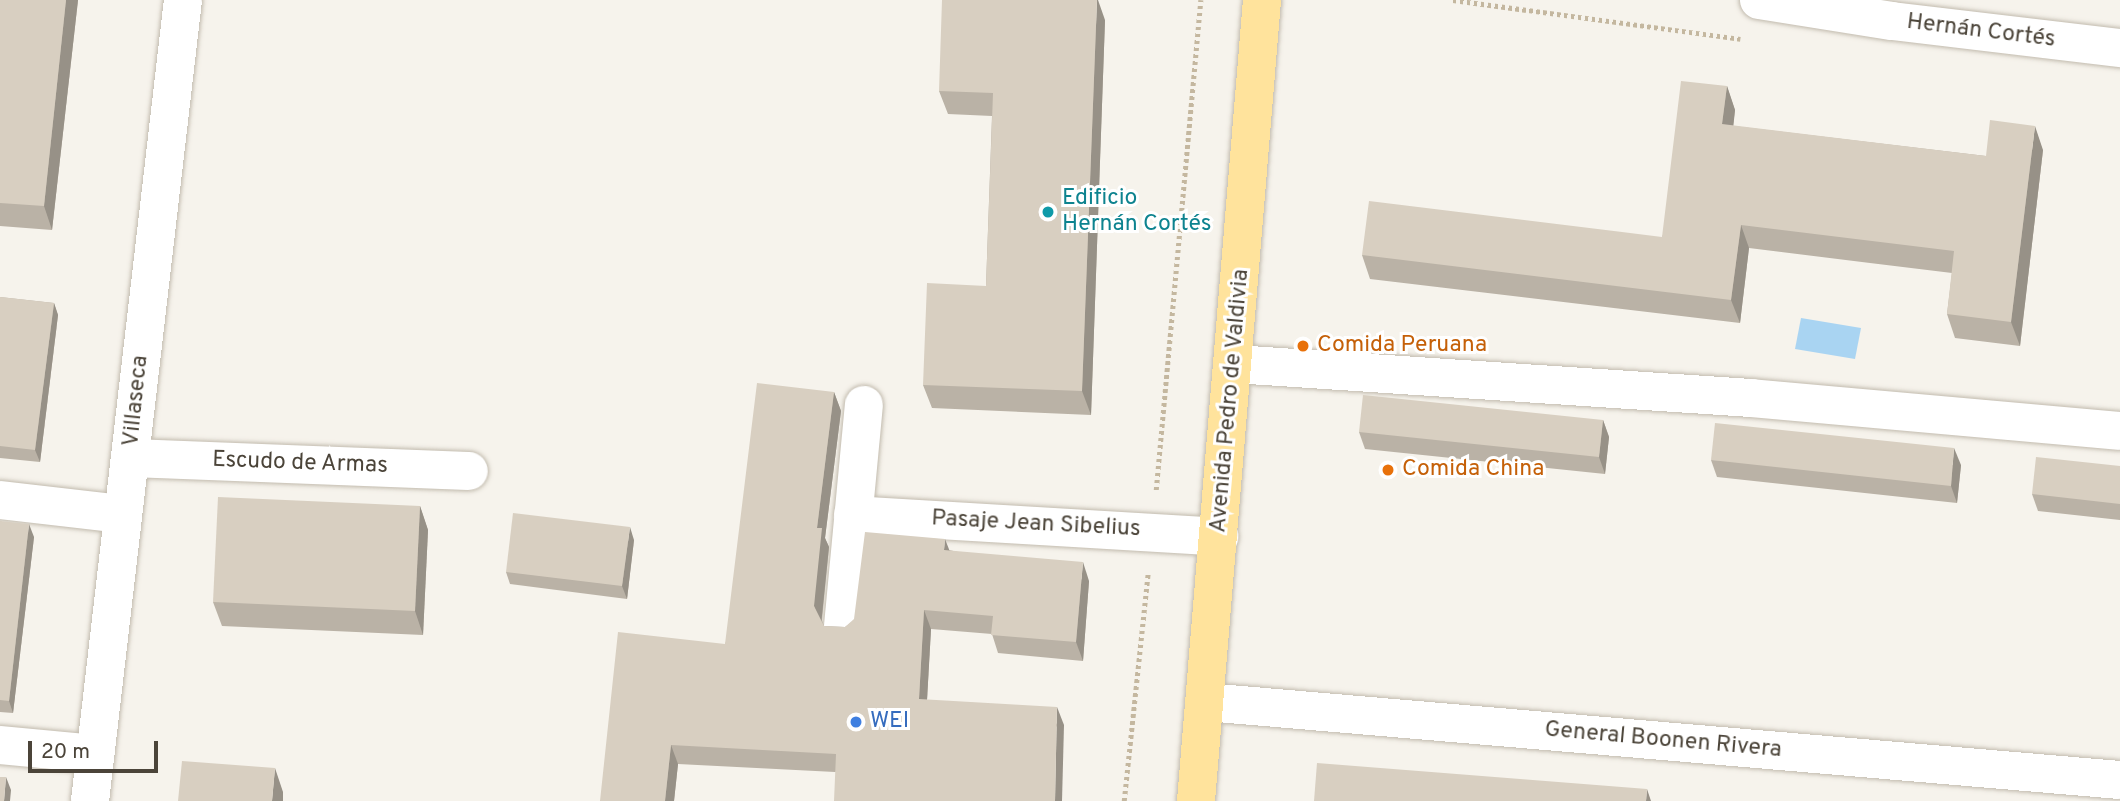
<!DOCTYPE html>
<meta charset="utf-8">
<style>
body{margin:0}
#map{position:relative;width:2120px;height:801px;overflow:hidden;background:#f6f3ec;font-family:Overpass,sans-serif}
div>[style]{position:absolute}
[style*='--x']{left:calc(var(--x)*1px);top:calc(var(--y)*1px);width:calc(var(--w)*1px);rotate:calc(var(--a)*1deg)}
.water>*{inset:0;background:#a9d4f2}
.path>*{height:4.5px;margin-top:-2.25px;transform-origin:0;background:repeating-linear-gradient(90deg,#c4b79f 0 3.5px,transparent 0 7px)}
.roads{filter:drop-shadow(0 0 2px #c2bbae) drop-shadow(0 0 2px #c2bbae)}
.minor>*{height:38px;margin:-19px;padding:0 19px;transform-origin:19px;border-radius:19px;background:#fff}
.major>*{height:38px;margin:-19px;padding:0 19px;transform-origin:19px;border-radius:19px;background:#ffe39c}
.wall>*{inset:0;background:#bab2a6}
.shaded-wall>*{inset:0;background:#979187}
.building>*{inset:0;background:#d8cfc1}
.dots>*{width:19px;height:19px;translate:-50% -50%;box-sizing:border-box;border:4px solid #fff;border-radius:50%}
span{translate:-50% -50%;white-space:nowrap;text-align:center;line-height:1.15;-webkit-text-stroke:6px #fff;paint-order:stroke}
.street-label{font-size:23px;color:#4b4439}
.culture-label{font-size:23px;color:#0d838f}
.left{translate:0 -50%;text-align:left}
.food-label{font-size:23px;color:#c56008}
.shop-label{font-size:23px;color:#366cbe}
.scale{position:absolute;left:28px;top:741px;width:130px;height:32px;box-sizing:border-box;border:4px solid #4b4439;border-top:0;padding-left:9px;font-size:21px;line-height:24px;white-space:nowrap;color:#4b4439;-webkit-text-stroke:5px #fff;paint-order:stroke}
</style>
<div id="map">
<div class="water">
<i style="clip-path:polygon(1801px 318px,1861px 328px,1855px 359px,1795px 349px)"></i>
</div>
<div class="path">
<i style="--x:1453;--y:0;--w:290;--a:7.7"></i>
<i style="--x:1156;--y:490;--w:492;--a:-84.8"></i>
<i style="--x:1124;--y:801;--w:230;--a:-84"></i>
</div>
<div class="roads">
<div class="minor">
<i style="--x:1759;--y:0;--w:135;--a:9"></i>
<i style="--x:1892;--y:21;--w:230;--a:6.8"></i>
<i style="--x:1234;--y:364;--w:518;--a:3.76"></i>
<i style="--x:1751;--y:398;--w:370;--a:5.1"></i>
<i style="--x:131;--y:458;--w:338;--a:2.2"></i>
<i style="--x:0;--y:500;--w:122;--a:6.6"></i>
<i style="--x:853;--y:515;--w:367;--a:3.4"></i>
<i style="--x:843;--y:626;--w:222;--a:-84.6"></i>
<i style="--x:1206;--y:702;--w:917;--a:4.88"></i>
<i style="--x:0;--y:745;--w:95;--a:5.4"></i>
<i style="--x:90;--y:801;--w:806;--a:-83.38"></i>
</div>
<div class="major">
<i style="--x:1196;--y:801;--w:804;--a:-85.29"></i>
</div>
</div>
<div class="wall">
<i style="clip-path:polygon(0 0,78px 0,52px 230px,0 226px)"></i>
<i style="clip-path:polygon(1105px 20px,1091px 415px,932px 408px,923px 385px,986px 286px,992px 116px,948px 114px,939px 91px)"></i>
<i style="clip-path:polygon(1727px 86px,1735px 110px,1733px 126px,1986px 156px,2043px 150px,2020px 346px,1955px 338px,1947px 314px,1952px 273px,1749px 248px,1740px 323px,1370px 279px,1362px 255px,1662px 237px)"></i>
<i style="clip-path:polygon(0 297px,54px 303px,58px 315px,40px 462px,0 458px)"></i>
<i style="clip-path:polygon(834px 392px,841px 411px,825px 538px,829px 547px,822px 620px,824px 626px,845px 627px,949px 550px,1089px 581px,1083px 661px,998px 653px,992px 634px,931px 629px,927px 700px,1064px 725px,835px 772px,678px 764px,674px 801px,600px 801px,725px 644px)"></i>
<i style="clip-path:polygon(1603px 420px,1609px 437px,1605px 474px,1365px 449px,1359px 432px)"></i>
<i style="clip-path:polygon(1711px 460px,1961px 465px,1957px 503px,1717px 477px)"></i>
<i style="clip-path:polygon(2120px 466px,2120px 520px,2038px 511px,2032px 494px)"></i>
<i style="clip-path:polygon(420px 506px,428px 530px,423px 635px,222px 626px,213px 602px)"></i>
<i style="clip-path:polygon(0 521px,34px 537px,13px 713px,0 712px)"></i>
<i style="clip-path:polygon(634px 540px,627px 599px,510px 584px,506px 572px)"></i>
</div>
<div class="shaded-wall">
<i style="clip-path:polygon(66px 0,78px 0,52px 230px,44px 206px)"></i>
<i style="clip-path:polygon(1097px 0,1098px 0,1105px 20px,1091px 415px,1082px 391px)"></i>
<i style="clip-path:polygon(1727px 86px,1735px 110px,1731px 148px,1722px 124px)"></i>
<i style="clip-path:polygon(2035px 126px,2043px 150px,2020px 346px,2011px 322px)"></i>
<i style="clip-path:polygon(1741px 225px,1749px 248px,1740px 323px,1731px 300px)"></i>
<i style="clip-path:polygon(54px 303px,58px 315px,40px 462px,35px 450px)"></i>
<i style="clip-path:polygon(834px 392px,841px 411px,825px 538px,829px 547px,821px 625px,814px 606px,817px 528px)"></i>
<i style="clip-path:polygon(1603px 420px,1609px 437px,1605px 474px,1599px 457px)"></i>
<i style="clip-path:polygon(1954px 448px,1961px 465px,1957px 503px,1951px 486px)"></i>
<i style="clip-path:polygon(420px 506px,428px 530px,423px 635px,415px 611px)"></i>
<i style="clip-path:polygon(29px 524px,34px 537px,13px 713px,9px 701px)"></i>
<i style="clip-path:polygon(630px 527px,634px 540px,627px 599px,622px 586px)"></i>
<i style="clip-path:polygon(945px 539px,952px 557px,944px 550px)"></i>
<i style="clip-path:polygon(1083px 562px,1089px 581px,1083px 661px,1076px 642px)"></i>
<i style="clip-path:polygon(924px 610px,931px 629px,926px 718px,919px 699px)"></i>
<i style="clip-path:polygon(1057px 707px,1064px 725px,1062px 801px,1055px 801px)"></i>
<i style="clip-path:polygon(671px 745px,678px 764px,674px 801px,665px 801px)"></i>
<i style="clip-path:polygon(275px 768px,283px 792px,283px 801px,272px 801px)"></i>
<i style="clip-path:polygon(6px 777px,11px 790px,10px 801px,4px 801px)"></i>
<i style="clip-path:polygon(1647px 789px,1651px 801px,1646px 801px)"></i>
</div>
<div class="building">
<i style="clip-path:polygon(0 0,66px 0,44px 206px,0 203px)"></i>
<i style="clip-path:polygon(942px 0,1097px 0,1082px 391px,923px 385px,927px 283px,986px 286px,993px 93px,939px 91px)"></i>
<i style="clip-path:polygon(1681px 81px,1727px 86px,1722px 124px,1986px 156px,1990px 120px,2035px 126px,2011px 322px,1947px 314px,1954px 251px,1741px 225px,1731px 300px,1362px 255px,1369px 201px,1662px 237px)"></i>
<i style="clip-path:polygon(0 297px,54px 303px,35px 450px,0 446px)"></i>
<i style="clip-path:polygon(757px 383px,834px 392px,817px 528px,822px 528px,814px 606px,824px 626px,845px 627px,854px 619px,865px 532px,945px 539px,944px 550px,1083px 562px,1076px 642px,991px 635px,993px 616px,924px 610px,919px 699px,1057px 707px,1055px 801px,834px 801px,836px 754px,671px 745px,665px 801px,600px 801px,618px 632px,725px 644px)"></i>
<i style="clip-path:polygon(1363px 395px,1603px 420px,1599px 457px,1359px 432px)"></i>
<i style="clip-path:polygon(1715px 423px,1954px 448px,1951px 486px,1711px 460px)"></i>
<i style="clip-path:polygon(2036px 457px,2120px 466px,2120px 504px,2032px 494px)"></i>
<i style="clip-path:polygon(218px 497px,420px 506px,415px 611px,213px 602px)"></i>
<i style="clip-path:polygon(513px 513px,630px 527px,622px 586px,506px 572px)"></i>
<i style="clip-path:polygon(0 521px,29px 524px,9px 701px,0 700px)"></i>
<i style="clip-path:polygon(182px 761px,275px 768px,272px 801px,178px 801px)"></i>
<i style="clip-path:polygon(1317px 763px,1647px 789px,1646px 801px,1314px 801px)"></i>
<i style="clip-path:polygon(0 777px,6px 777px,4px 801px,0 801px)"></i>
</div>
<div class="dots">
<i style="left:1048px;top:212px;background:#0f9aa8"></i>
<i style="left:1303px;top:346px;background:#e8710a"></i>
<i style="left:1388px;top:470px;background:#e8710a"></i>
<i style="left:856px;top:722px;background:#3f7fe0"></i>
</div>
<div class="street-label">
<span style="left:1981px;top:32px;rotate:7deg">Hernán Cortés</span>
<span style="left:137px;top:401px;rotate:-84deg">Villaseca</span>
<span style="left:1231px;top:401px;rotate:-85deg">Avenida Pedro de Valdivia</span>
<span style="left:300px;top:464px;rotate:2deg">Escudo de Armas</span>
<span style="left:1036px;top:525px;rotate:3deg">Pasaje Jean Sibelius</span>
<span style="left:1663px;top:741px;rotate:5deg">General Boonen Rivera</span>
</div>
<div class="culture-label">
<span class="left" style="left:1062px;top:212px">Edificio<br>Hernán Cortés</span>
</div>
<div class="food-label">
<span class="left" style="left:1317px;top:346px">Comida Peruana</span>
<span class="left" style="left:1402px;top:470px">Comida China</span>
</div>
<div class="shop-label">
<span class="left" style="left:870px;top:722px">WEI</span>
</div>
<div class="scale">20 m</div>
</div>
